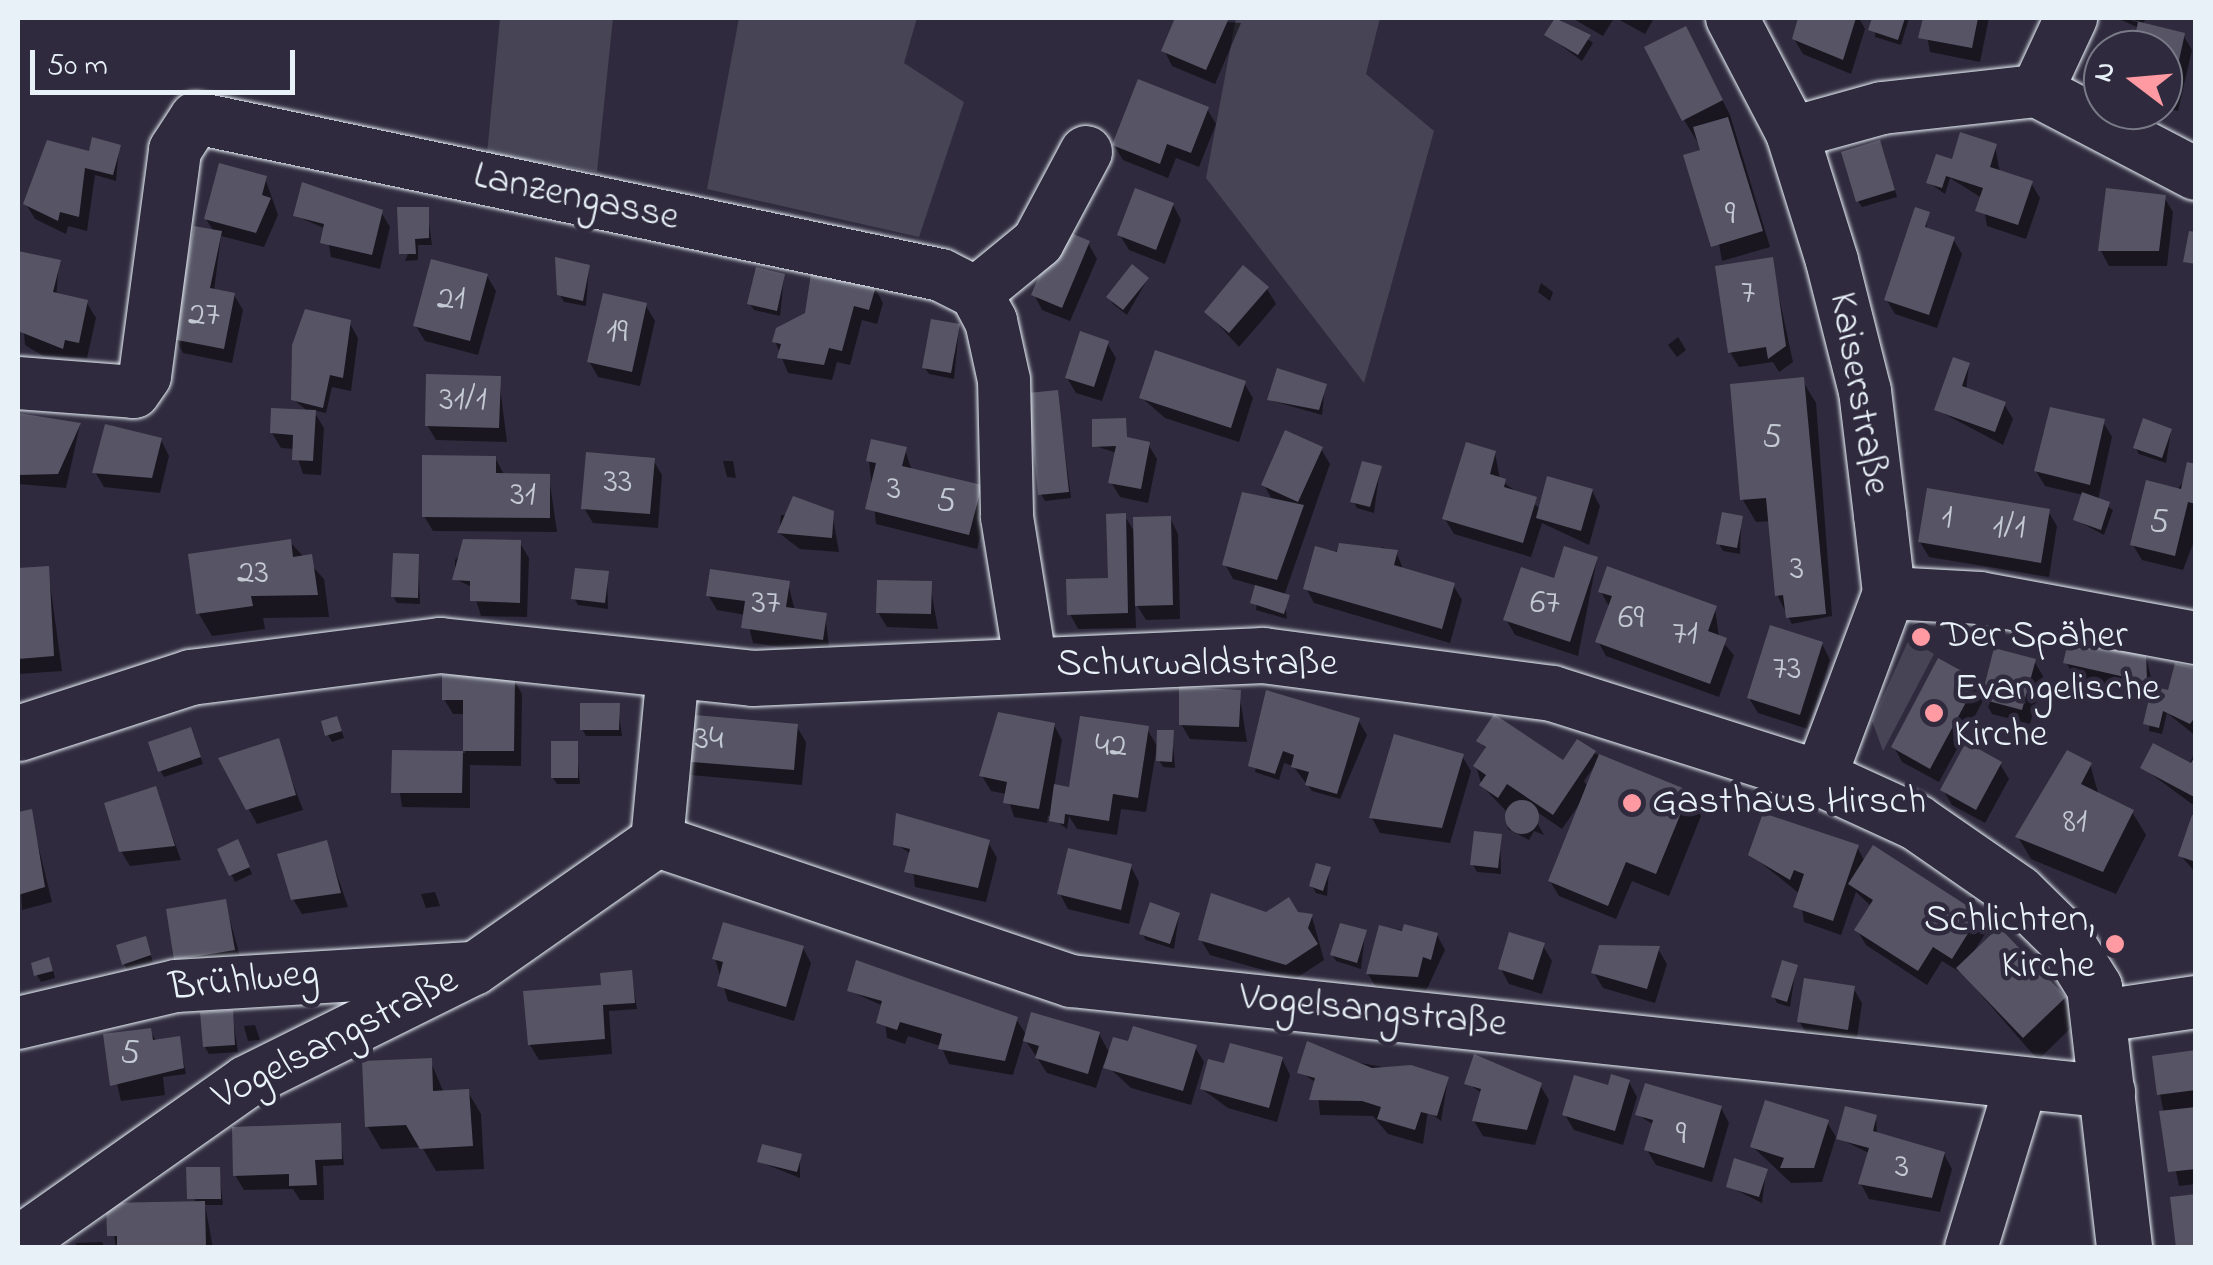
<!DOCTYPE html>
<meta charset="utf-8">
<style>
body{margin:0}
#map{position:relative;width:2213px;height:1265px;overflow:hidden;background:#2f2a3d;font-family:"Indie Flower",sans-serif}
div>[style]{position:absolute}
[style*='--x']{left:calc(var(--x)*1px);top:calc(var(--y)*1px);width:calc(var(--w)*1px);rotate:calc(var(--a)*1deg)}
.green>*{inset:0;background:#464455}
.shadow>*{inset:0;background:#0007}
.building>*{inset:0;background:#575565}
.round{border-radius:50%}
.roads{filter:drop-shadow(0 0 2px #e8f1f8) drop-shadow(0 0 2px #e8f1f8)}
.minor>*{height:52px;margin:-26px;padding:0 26px;transform-origin:26px;border-radius:26px;background:#2f2a3d}
.major>*{height:55px;margin:-27.5px;padding:0 27.5px;transform-origin:27.5px;border-radius:27.5px;background:#2f2a3d}
.dots>*{width:28px;height:28px;translate:-50% -50%;box-sizing:border-box;border:5px solid #2f2a3d;border-radius:50%}
span{translate:-50% -50%;white-space:nowrap;text-align:center;line-height:1.15;-webkit-text-stroke:9px #2f2a3d;paint-order:stroke}
.number-label{font-size:35px;color:#c4cad3}
.number-label span{-webkit-text-stroke-width:0}
.street-label{font-size:40px;color:#e8f1f8}
.poi-label{font-size:40px;color:#e8f1f8}
.left{translate:0 -50%;text-align:left}
.right{translate:-100% -50%;text-align:right}
.frame{position:absolute;inset:0;border:20px solid #e8f1f8;pointer-events:none}
.north{position:absolute;left:2083px;top:30px;width:100px;height:100px;box-sizing:border-box;background:#2f2a3d;border:2px solid #797a88;border-radius:50%;rotate:286deg;font-size:28px;font-weight:700;line-height:40px;text-align:center;color:#e8f1f8}
.north::after{content:'';display:block;margin:auto;width:35px;height:45px;background:#ff9aa2;clip-path:polygon(50% 0,100% 100%,50% 72%,0 100%)}
.scale{position:absolute;left:30px;top:50px;width:265px;height:45px;box-sizing:border-box;border:5px solid #e8f1f8;border-top:0;padding-left:12px;font-size:30px;line-height:35px;white-space:nowrap;color:#e8f1f8;-webkit-text-stroke:8px #2f2a3d;paint-order:stroke}
</style>
<div id="map">
<div class="green">
<i style="clip-path:polygon(500px 18px,613px 18px,597px 172px,487px 154px)"></i>
<i style="clip-path:polygon(739px 18px,917px 18px,904px 63px,964px 102px,919px 237px,707px 189px)"></i>
<i style="clip-path:polygon(1236px 18px,1380px 18px,1366px 74px,1434px 131px,1364px 383px,1206px 178px)"></i>
<i style="clip-path:polygon(1909px 639px,1934px 654px,1883px 751px,1872px 721px)"></i>
</div>
<div class="shadow">
<i style="clip-path:polygon(1178px 18px,1241px 23px,1215px 84px,1172px 66px,1164px 50px)"></i>
<i style="clip-path:polygon(1558px 18px,1593px 43px,1582px 61px,1547px 35px)"></i>
<i style="clip-path:polygon(1572px 18px,1614px 18px,1603px 36px)"></i>
<i style="clip-path:polygon(1616px 18px,1654px 18px,1645px 34px)"></i>
<i style="clip-path:polygon(1801px 18px,1859px 18px,1865px 29px,1851px 74px,1803px 54px,1794px 39px)"></i>
<i style="clip-path:polygon(1875px 18px,1909px 18px,1901px 45px,1875px 37px)"></i>
<i style="clip-path:polygon(1924px 18px,1989px 18px,1980px 62px,1930px 52px)"></i>
<i style="clip-path:polygon(2117px 18px,2146px 18px,2142px 26px,2183px 35px,2192px 50px,2178px 111px,2163px 107px,2163px 50px,2134px 50px,2139px 28px)"></i>
<i style="clip-path:polygon(1694px 44px,1730px 115px,1770px 247px,1722px 261px,1703px 151px,1684px 120px)"></i>
<i style="clip-path:polygon(1207px 109px,1216px 124px,1199px 167px,1176px 158px,1168px 178px,1123px 160px,1114px 145px)"></i>
<i style="clip-path:polygon(1995px 146px,2000px 173px,2031px 183px,2040px 198px,2026px 239px,1987px 226px,1982px 198px,1950px 178px,1945px 194px,1929px 183px)"></i>
<i style="clip-path:polygon(119px 147px,116px 181px,95px 175px,87px 231px,68px 226px,66px 234px,35px 219px,26px 204px,91px 154px)"></i>
<i style="clip-path:polygon(1883px 150px,1897px 197px,1862px 207px,1858px 201px)"></i>
<i style="clip-path:polygon(265px 178px,278px 215px,264px 247px,221px 236px,214px 291px,234px 295px,243px 310px,232px 363px,183px 353px,175px 338px,214px 232px,206px 219px)"></i>
<i style="clip-path:polygon(303px 185px,381px 212px,390px 227px,380px 269px,331px 257px,326px 229px,296px 216px)"></i>
<i style="clip-path:polygon(2164px 197px,2173px 212px,2167px 266px,2109px 266px,2101px 251px)"></i>
<i style="clip-path:polygon(1173px 205px,1181px 220px,1165px 264px,1129px 250px,1120px 235px)"></i>
<i style="clip-path:polygon(427px 209px,432px 245px,418px 245px,418px 260px,405px 261px)"></i>
<i style="clip-path:polygon(1928px 214px,1926px 230px,1953px 239px,1962px 254px,1937px 328px,1895px 314px,1886px 299px)"></i>
<i style="clip-path:polygon(1088px 243px,1097px 259px,1070px 321px,1042px 310px,1034px 294px)"></i>
<i style="clip-path:polygon(18px 253px,59px 262px,56px 299px,87px 303px,96px 318px,87px 358px,43px 356px,25px 345px)"></i>
<i style="clip-path:polygon(1771px 260px,1793px 362px,1779px 372px,1773px 362px,1739px 367px,1730px 352px)"></i>
<i style="clip-path:polygon(589px 267px,586px 306px,564px 302px,560px 295px)"></i>
<i style="clip-path:polygon(487px 276px,496px 291px,478px 355px,425px 341px,416px 326px)"></i>
<i style="clip-path:polygon(784px 276px,780px 316px,754px 310px,750px 304px)"></i>
<i style="clip-path:polygon(1147px 280px,1127px 315px,1113px 304px,1109px 297px)"></i>
<i style="clip-path:polygon(1541px 283px,1553px 292px,1550px 301px,1538px 292px)"></i>
<i style="clip-path:polygon(875px 288px,883px 303px,877px 324px,862px 320px,850px 365px,837px 362px,832px 380px,788px 373px,775px 341px)"></i>
<i style="clip-path:polygon(1267px 289px,1276px 304px,1239px 347px,1207px 312px)"></i>
<i style="clip-path:polygon(646px 306px,655px 321px,640px 386px,598px 377px,589px 361px)"></i>
<i style="clip-path:polygon(349px 322px,358px 338px,351px 391px,332px 387px,326px 413px,313px 410px,324px 428px,321px 475px,303px 474px,295px 449px,281px 448px,272px 433px,310px 413px,294px 400px)"></i>
<i style="clip-path:polygon(959px 326px,954px 379px,929px 374px,925px 368px)"></i>
<i style="clip-path:polygon(1678px 337px,1686px 350px,1677px 357px,1668px 345px)"></i>
<i style="clip-path:polygon(1107px 343px,1116px 358px,1102px 401px,1076px 393px,1067px 378px)"></i>
<i style="clip-path:polygon(1969px 365px,1966px 390px,2004px 404px,2013px 419px,2003px 445px,1937px 410px)"></i>
<i style="clip-path:polygon(499px 379px,507px 442px,436px 440px,427px 425px)"></i>
<i style="clip-path:polygon(1802px 380px,1816px 403px,1832px 616px,1792px 624px,1777px 595px,1771px 521px,1756px 522px,1743px 500px)"></i>
<i style="clip-path:polygon(1244px 383px,1253px 398px,1239px 442px,1165px 418px,1142px 398px)"></i>
<i style="clip-path:polygon(1325px 386px,1322px 415px,1269px 400px)"></i>
<i style="clip-path:polygon(1057px 393px,1071px 498px,1045px 501px,1041px 494px)"></i>
<i style="clip-path:polygon(18px 415px,80px 425px,66px 488px,18px 484px)"></i>
<i style="clip-path:polygon(1125px 420px,1124px 439px,1148px 444px,1157px 459px,1148px 503px,1120px 497px,1111px 482px,1117px 453px,1095px 446px)"></i>
<i style="clip-path:polygon(2103px 422px,2112px 437px,2098px 500px,2113px 510px,2104px 535px,2076px 520px,2083px 495px,2045px 486px,2036px 471px)"></i>
<i style="clip-path:polygon(2171px 431px,2166px 463px,2139px 454px,2135px 447px)"></i>
<i style="clip-path:polygon(161px 440px,169px 456px,160px 493px,104px 487px,95px 472px)"></i>
<i style="clip-path:polygon(1321px 449px,1330px 464px,1284px 596px,1287px 619px,1256px 610px,1258px 586px,1233px 579px,1225px 564px,1273px 501px,1264px 485px)"></i>
<i style="clip-path:polygon(905px 450px,912px 471px,980px 487px,989px 503px,977px 549px,876px 524px,869px 461px)"></i>
<i style="clip-path:polygon(1495px 453px,1500px 480px,1541px 509px,1592px 491px,1600px 506px,1589px 545px,1542px 523px,1531px 557px,1454px 534px,1445px 519px)"></i>
<i style="clip-path:polygon(495px 458px,504px 474px,549px 477px,557px 532px,433px 531px,424px 516px)"></i>
<i style="clip-path:polygon(653px 460px,662px 475px,658px 528px,593px 523px,584px 508px)"></i>
<i style="clip-path:polygon(723px 461px,733px 461px,736px 478px,727px 477px)"></i>
<i style="clip-path:polygon(2196px 466px,2196px 536px,2183px 570px,2142px 560px,2133px 545px)"></i>
<i style="clip-path:polygon(1380px 468px,1374px 513px,1357px 508px,1353px 501px)"></i>
<i style="clip-path:polygon(2048px 511px,2057px 526px,2049px 577px,1929px 557px,1920px 542px)"></i>
<i style="clip-path:polygon(832px 513px,839px 552px,800px 549px,779px 533px,781px 515px)"></i>
<i style="clip-path:polygon(1124px 515px,1136px 534px,1170px 518px,1178px 534px,1180px 619px,1146px 620px,1135px 602px,1136px 628px,1078px 629px,1070px 614px,1110px 581px)"></i>
<i style="clip-path:polygon(1741px 518px,1740px 554px,1723px 551px,1719px 544px)"></i>
<i style="clip-path:polygon(290px 542px,324px 579px,329px 617px,263px 618px,265px 629px,212px 636px,199px 614px)"></i>
<i style="clip-path:polygon(471px 543px,520px 543px,529px 558px,527px 617px,481px 616px,472px 587px,455px 579px,455px 560px)"></i>
<i style="clip-path:polygon(1382px 547px,1396px 552px,1404px 571px,1453px 585px,1462px 600px,1450px 643px,1314px 603px,1306px 588px,1317px 549px,1379px 556px)"></i>
<i style="clip-path:polygon(418px 557px,420px 604px,397px 603px,393px 596px)"></i>
<i style="clip-path:polygon(1597px 559px,1578px 656px,1515px 635px,1506px 619px)"></i>
<i style="clip-path:polygon(48px 569px,62px 671px,18px 674px,18px 571px)"></i>
<i style="clip-path:polygon(607px 574px,608px 609px,578px 605px,574px 598px)"></i>
<i style="clip-path:polygon(788px 583px,795px 611px,825px 615px,830px 654px,753px 643px,746px 615px,717px 610px,708px 595px)"></i>
<i style="clip-path:polygon(930px 584px,938px 629px,887px 627px,878px 612px)"></i>
<i style="clip-path:polygon(1601px 592px,1715px 608px,1719px 638px,1734px 655px,1719px 697px,1606px 656px,1598px 641px,1610px 608px)"></i>
<i style="clip-path:polygon(1822px 644px,1830px 660px,1808px 729px,1758px 713px,1749px 698px)"></i>
<i style="clip-path:polygon(2145px 654px,2154px 689px,2166px 693px,2196px 670px,2196px 736px,2167px 713px,2162px 734px,2149px 731px,2152px 695px,2075px 678px,2066px 662px)"></i>
<i style="clip-path:polygon(2034px 661px,2043px 676px,2030px 724px,1992px 714px,1984px 699px,1939px 782px,1902px 762px,1894px 747px,1976px 681px,1984px 696px)"></i>
<i style="clip-path:polygon(513px 678px,522px 694px,521px 766px,470px 765px,470px 808px,402px 807px,394px 752px,465px 753px,466px 714px,453px 714px,444px 699px)"></i>
<i style="clip-path:polygon(1239px 692px,1247px 742px,1190px 739px,1181px 724px)"></i>
<i style="clip-path:polygon(1268px 694px,1358px 720px,1367px 735px,1340px 799px,1312px 791px,1293px 766px,1284px 763px,1279px 780px,1255px 772px)"></i>
<i style="clip-path:polygon(618px 706px,622px 736px,586px 736px,582px 729px)"></i>
<i style="clip-path:polygon(1054px 725px,1062px 740px,1054px 787px,1071px 790px,1147px 729px,1157px 746px,1146px 812px,1121px 809px,1117px 835px,1077px 829px,1069px 816px,1067px 829px,1048px 815px,1047px 823px,1014px 817px,1007px 794px,991px 791px,982px 776px)"></i>
<i style="clip-path:polygon(340px 726px,344px 738px,332px 742px,328px 735px)"></i>
<i style="clip-path:polygon(797px 727px,806px 742px,802px 785px,690px 775px,681px 760px)"></i>
<i style="clip-path:polygon(1172px 733px,1175px 768px,1163px 767px,1159px 760px)"></i>
<i style="clip-path:polygon(194px 737px,203px 764px,164px 777px,160px 770px)"></i>
<i style="clip-path:polygon(277px 741px,303px 810px,257px 824px,221px 759px)"></i>
<i style="clip-path:polygon(evenodd,1479px 741px,1564px 764px,1594px 753px,1688px 793px,1701px 816px,1669px 896px,1632px 881px,1616px 919px,1559px 896px,1550px 881px,1580px 803px,1562px 829px,1527px 805px,1544px 835px,1534px 831px,1529px 840px,1508px 829px,1508px 813px,1482px 786px,1476px 766px,1487px 750px,1479px 741px,1595px 765px,1588px 788px,1584px 781px,1595px 765px)"></i>
<i style="clip-path:polygon(576px 744px,580px 784px,557px 784px,553px 778px)"></i>
<i style="clip-path:polygon(2196px 749px,2196px 807px,2143px 768px,2189px 765px)"></i>
<i style="clip-path:polygon(1462px 756px,1471px 771px,1450px 843px,1380px 833px,1372px 818px)"></i>
<i style="clip-path:polygon(2000px 764px,2009px 779px,1985px 823px,1952px 805px,1943px 790px)"></i>
<i style="clip-path:polygon(2090px 764px,2099px 796px,2132px 812px,2146px 835px,2116px 894px,2031px 859px,2018px 837px)"></i>
<i style="clip-path:polygon(155px 789px,181px 860px,130px 866px,121px 851px)"></i>
<i style="clip-path:polygon(30px 812px,52px 902px,22px 910px,18px 815px)"></i>
<i style="clip-path:polygon(2196px 819px,2196px 873px,2181px 856px)"></i>
<i style="clip-path:polygon(1500px 836px,1501px 874px,1477px 872px,1473px 865px)"></i>
<i style="clip-path:polygon(988px 842px,997px 858px,986px 902px,915px 887px,911px 854px,896px 844px)"></i>
<i style="clip-path:polygon(326px 843px,348px 907px,302px 914px,293px 899px)"></i>
<i style="clip-path:polygon(1857px 847px,1865px 862px,1978px 916px,1987px 931px,1974px 951px,2064px 999px,2077px 1022px,2038px 1060px,1963px 974px,1942px 961px,1927px 985px,1866px 945px,1857px 930px,1872px 907px,1856px 892px,1841px 935px,1804px 922px,1800px 894px,1751px 855px)"></i>
<i style="clip-path:polygon(241px 849px,252px 874px,235px 882px,220px 850px)"></i>
<i style="clip-path:polygon(1131px 867px,1139px 882px,1129px 924px,1068px 909px,1060px 894px)"></i>
<i style="clip-path:polygon(1329px 870px,1327px 896px,1316px 893px,1312px 886px)"></i>
<i style="clip-path:polygon(435px 892px,440px 906px,426px 908px,421px 894px)"></i>
<i style="clip-path:polygon(225px 902px,242px 964px,185px 974px,176px 959px)"></i>
<i style="clip-path:polygon(1179px 915px,1174px 949px,1146px 940px,1142px 934px)"></i>
<i style="clip-path:polygon(1297px 915px,1312px 917px,1324px 960px,1295px 979px,1210px 955px,1201px 940px)"></i>
<i style="clip-path:polygon(1381px 927px,1437px 935px,1445px 950px,1426px 991px,1377px 989px,1368px 974px)"></i>
<i style="clip-path:polygon(1365px 933px,1361px 969px,1336px 961px,1332px 954px)"></i>
<i style="clip-path:polygon(145px 939px,153px 962px,128px 971px,124px 964px)"></i>
<i style="clip-path:polygon(1543px 946px,1552px 961px,1542px 994px,1509px 984px,1501px 969px)"></i>
<i style="clip-path:polygon(803px 948px,811px 963px,794px 1021px,728px 1001px,715px 959px)"></i>
<i style="clip-path:polygon(1658px 949px,1667px 964px,1655px 1003px,1603px 988px,1594px 973px)"></i>
<i style="clip-path:polygon(858px 963px,1016px 1019px,1027px 1036px,1099px 1034px,1110px 1054px,1195px 1047px,1204px 1062px,1191px 1105px,1131px 1088px,1104px 1063px,1096px 1088px,1047px 1073px,1024px 1038px,1013px 1075px,949px 1064px,941px 1046px,908px 1036px,905px 1044px,887px 1038px,883px 1006px,850px 991px)"></i>
<i style="clip-path:polygon(52px 967px,55px 978px,41px 982px,37px 975px)"></i>
<i style="clip-path:polygon(1796px 967px,1790px 1007px,1777px 1003px,1774px 997px)"></i>
<i style="clip-path:polygon(631px 973px,637px 1009px,609px 1011px,612px 1054px,539px 1060px,530px 1045px)"></i>
<i style="clip-path:polygon(1853px 988px,1862px 1003px,1856px 1044px,1808px 1036px,1799px 1021px)"></i>
<i style="clip-path:polygon(232px 1012px,238px 1052px,209px 1054px,205px 1047px)"></i>
<i style="clip-path:polygon(255px 1025px,260px 1040px,248px 1041px,244px 1026px)"></i>
<i style="clip-path:polygon(150px 1031px,157px 1042px,179px 1039px,186px 1074px,163px 1077px,165px 1095px,121px 1101px,106px 1036px)"></i>
<i style="clip-path:polygon(2196px 1053px,2196px 1184px,2179px 1186px,2160px 1094px)"></i>
<i style="clip-path:polygon(1328px 1057px,1448px 1079px,1441px 1121px,1428px 1111px,1423px 1144px,1388px 1134px,1373px 1116px,1320px 1115px,1317px 1083px,1300px 1072px)"></i>
<i style="clip-path:polygon(1282px 1059px,1290px 1075px,1277px 1122px,1228px 1108px,1202px 1089px,1223px 1065px)"></i>
<i style="clip-path:polygon(430px 1060px,444px 1093px,468px 1092px,481px 1114px,484px 1169px,436px 1171px,422px 1147px,381px 1149px,368px 1127px)"></i>
<i style="clip-path:polygon(1629px 1082px,1637px 1097px,1623px 1145px,1574px 1130px,1565px 1115px)"></i>
<i style="clip-path:polygon(1467px 1083px,1540px 1085px,1549px 1100px,1535px 1145px,1483px 1136px,1474px 1121px,1483px 1094px)"></i>
<i style="clip-path:polygon(1721px 1108px,1729px 1123px,1712px 1182px,1656px 1165px,1647px 1150px,1654px 1125px,1638px 1115px)"></i>
<i style="clip-path:polygon(1876px 1118px,1877px 1135px,1944px 1154px,1952px 1169px,1940px 1212px,1869px 1199px,1861px 1184px,1869px 1153px,1838px 1138px)"></i>
<i style="clip-path:polygon(1827px 1122px,1836px 1137px,1822px 1182px,1791px 1183px,1753px 1147px)"></i>
<i style="clip-path:polygon(339px 1126px,344px 1165px,323px 1166px,324px 1200px,300px 1200px,293px 1189px,244px 1190px,235px 1175px)"></i>
<i style="clip-path:polygon(800px 1156px,800px 1178px,760px 1162px)"></i>
<i style="clip-path:polygon(219px 1169px,223px 1205px,205px 1205px,213px 1248px,116px 1248px,109px 1205px,192px 1204px)"></i>
<i style="clip-path:polygon(1766px 1171px,1762px 1203px,1728px 1186px)"></i>
<i style="clip-path:polygon(102px 1242px,105px 1248px,76px 1248px,76px 1243px)"></i>
</div>
<div class="building">
<i style="clip-path:polygon(1175px 18px,1229px 18px,1206px 70px,1161px 51px)"></i>
<i style="clip-path:polygon(1555px 18px,1591px 35px,1578px 55px,1544px 35px)"></i>
<i style="clip-path:polygon(1798px 18px,1856px 18px,1843px 60px,1792px 39px)"></i>
<i style="clip-path:polygon(1872px 18px,1905px 18px,1898px 40px,1868px 30px)"></i>
<i style="clip-path:polygon(1923px 18px,1978px 18px,1972px 48px,1918px 38px)"></i>
<i style="clip-path:polygon(2124px 18px,2185px 33px,2171px 97px,2163px 95px,2163px 50px,2132px 50px,2138px 22px)"></i>
<i style="clip-path:polygon(1686px 26px,1723px 100px,1682px 121px,1644px 47px)"></i>
<i style="clip-path:polygon(1138px 79px,1209px 107px,1191px 153px,1167px 144px,1160px 164px,1112px 145px)"></i>
<i style="clip-path:polygon(1728px 117px,1763px 231px,1711px 247px,1683px 155px,1700px 150px,1693px 127px)"></i>
<i style="clip-path:polygon(1960px 132px,1997px 144px,1990px 167px,2033px 181px,2018px 225px,1975px 211px,1983px 188px,1946px 176px,1942px 188px,1926px 183px,1936px 154px,1952px 159px)"></i>
<i style="clip-path:polygon(92px 137px,121px 145px,113px 175px,85px 168px,79px 217px,60px 212px,58px 221px,23px 204px,47px 140px,89px 151px)"></i>
<i style="clip-path:polygon(1880px 140px,1895px 190px,1856px 202px,1841px 152px)"></i>
<i style="clip-path:polygon(219px 163px,267px 176px,262px 195px,271px 198px,256px 233px,204px 219px)"></i>
<i style="clip-path:polygon(302px 182px,383px 210px,372px 255px,320px 243px,324px 224px,293px 216px)"></i>
<i style="clip-path:polygon(1135px 188px,1174px 203px,1156px 250px,1117px 235px)"></i>
<i style="clip-path:polygon(2106px 188px,2166px 195px,2159px 251px,2098px 251px)"></i>
<i style="clip-path:polygon(397px 207px,429px 207px,429px 238px,415px 239px,416px 254px,399px 254px)"></i>
<i style="clip-path:polygon(1915px 207px,1930px 212px,1925px 227px,1955px 237px,1929px 315px,1884px 300px)"></i>
<i style="clip-path:polygon(194px 226px,222px 231px,210px 288px,235px 293px,224px 349px,172px 339px)"></i>
<i style="clip-path:polygon(1059px 228px,1090px 241px,1062px 308px,1031px 295px)"></i>
<i style="clip-path:polygon(2189px 231px,2196px 232px,2196px 264px,2183px 262px)"></i>
<i style="clip-path:polygon(18px 251px,61px 260px,53px 292px,88px 300px,79px 343px,65px 340px,63px 349px,18px 331px)"></i>
<i style="clip-path:polygon(555px 257px,590px 265px,583px 301px,557px 295px)"></i>
<i style="clip-path:polygon(1773px 257px,1786px 346px,1768px 359px,1766px 347px,1728px 353px,1715px 266px)"></i>
<i style="clip-path:polygon(431px 259px,488px 274px,470px 341px,413px 326px)"></i>
<i style="clip-path:polygon(1132px 264px,1149px 278px,1123px 310px,1106px 297px)"></i>
<i style="clip-path:polygon(1243px 265px,1269px 287px,1229px 333px,1204px 312px)"></i>
<i style="clip-path:polygon(756px 267px,785px 274px,777px 311px,747px 304px)"></i>
<i style="clip-path:polygon(812px 267px,876px 286px,869px 310px,854px 306px,842px 351px,829px 348px,824px 365px,777px 358px,781px 344px,772px 342px,776px 328px,805px 313px)"></i>
<i style="clip-path:polygon(603px 293px,647px 303px,632px 372px,587px 362px)"></i>
<i style="clip-path:polygon(305px 309px,351px 320px,343px 378px,330px 375px,323px 408px,291px 400px,292px 345px)"></i>
<i style="clip-path:polygon(931px 319px,960px 324px,951px 373px,922px 368px)"></i>
<i style="clip-path:polygon(1080px 331px,1109px 341px,1094px 387px,1065px 378px)"></i>
<i style="clip-path:polygon(1155px 350px,1246px 381px,1231px 428px,1139px 398px)"></i>
<i style="clip-path:polygon(1953px 357px,1970px 363px,1962px 386px,2006px 402px,1995px 432px,1934px 410px)"></i>
<i style="clip-path:polygon(1277px 368px,1327px 384px,1319px 410px,1267px 400px)"></i>
<i style="clip-path:polygon(426px 374px,501px 376px,499px 428px,425px 426px)"></i>
<i style="clip-path:polygon(1804px 377px,1826px 614px,1786px 618px,1783px 595px,1775px 596px,1766px 498px,1740px 500px,1730px 384px)"></i>
<i style="clip-path:polygon(1058px 390px,1069px 492px,1038px 495px,1028px 393px)"></i>
<i style="clip-path:polygon(2050px 407px,2105px 419px,2090px 485px,2034px 471px)"></i>
<i style="clip-path:polygon(271px 408px,316px 410px,313px 461px,292px 460px,293px 435px,270px 433px)"></i>
<i style="clip-path:polygon(18px 413px,81px 423px,58px 474px,18px 475px)"></i>
<i style="clip-path:polygon(1126px 418px,1127px 437px,1150px 442px,1141px 489px,1108px 483px,1116px 446px,1092px 447px,1092px 419px)"></i>
<i style="clip-path:polygon(2143px 418px,2172px 429px,2162px 458px,2133px 448px)"></i>
<i style="clip-path:polygon(105px 424px,162px 438px,152px 478px,92px 473px)"></i>
<i style="clip-path:polygon(1285px 430px,1323px 447px,1298px 502px,1261px 485px)"></i>
<i style="clip-path:polygon(871px 439px,907px 447px,902px 466px,982px 485px,969px 535px,865px 509px,876px 463px,866px 461px)"></i>
<i style="clip-path:polygon(1466px 442px,1496px 451px,1490px 474px,1506px 479px,1504px 487px,1537px 497px,1523px 543px,1442px 519px)"></i>
<i style="clip-path:polygon(586px 452px,655px 458px,650px 514px,581px 509px)"></i>
<i style="clip-path:polygon(422px 455px,496px 456px,496px 473px,550px 474px,550px 518px,422px 517px)"></i>
<i style="clip-path:polygon(1362px 461px,1382px 466px,1370px 507px,1350px 502px)"></i>
<i style="clip-path:polygon(2187px 462px,2196px 464px,2196px 504px,2188px 502px,2175px 556px,2130px 545px,2146px 480px,2181px 489px)"></i>
<i style="clip-path:polygon(1547px 476px,1593px 489px,1581px 531px,1536px 518px)"></i>
<i style="clip-path:polygon(1927px 488px,2050px 509px,2041px 563px,1918px 542px)"></i>
<i style="clip-path:polygon(1242px 492px,1304px 505px,1277px 580px,1222px 565px)"></i>
<i style="clip-path:polygon(2082px 492px,2110px 502px,2101px 530px,2073px 520px)"></i>
<i style="clip-path:polygon(793px 496px,834px 511px,832px 538px,777px 533px)"></i>
<i style="clip-path:polygon(1722px 512px,1743px 516px,1737px 548px,1716px 544px)"></i>
<i style="clip-path:polygon(1126px 513px,1128px 613px,1067px 615px,1066px 579px,1108px 578px,1106px 514px)"></i>
<i style="clip-path:polygon(1171px 516px,1173px 605px,1135px 606px,1133px 517px)"></i>
<i style="clip-path:polygon(291px 539px,293px 557px,312px 554px,318px 595px,251px 596px,253px 606px,196px 614px,188px 554px)"></i>
<i style="clip-path:polygon(463px 539px,521px 540px,520px 603px,470px 601px,470px 581px,452px 580px)"></i>
<i style="clip-path:polygon(1339px 543px,1398px 550px,1394px 565px,1455px 583px,1442px 629px,1303px 589px,1315px 546px,1337px 552px)"></i>
<i style="clip-path:polygon(1564px 546px,1598px 557px,1570px 642px,1503px 620px,1521px 567px,1554px 578px)"></i>
<i style="clip-path:polygon(393px 553px,419px 554px,418px 598px,391px 597px)"></i>
<i style="clip-path:polygon(49px 566px,54px 656px,18px 659px,18px 568px)"></i>
<i style="clip-path:polygon(1607px 566px,1717px 606px,1708px 631px,1727px 638px,1710px 684px,1595px 642px,1612px 596px,1598px 592px)"></i>
<i style="clip-path:polygon(575px 568px,609px 571px,605px 603px,571px 599px)"></i>
<i style="clip-path:polygon(710px 569px,790px 581px,786px 607px,827px 613px,823px 640px,741px 628px,745px 601px,706px 596px)"></i>
<i style="clip-path:polygon(877px 580px,932px 581px,931px 614px,876px 613px)"></i>
<i style="clip-path:polygon(1255px 585px,1290px 595px,1284px 614px,1250px 603px)"></i>
<i style="clip-path:polygon(1770px 625px,1823px 642px,1800px 715px,1747px 698px)"></i>
<i style="clip-path:polygon(2070px 634px,2146px 652px,2147px 682px,2063px 663px)"></i>
<i style="clip-path:polygon(1994px 648px,2036px 659px,2022px 710px,1981px 699px)"></i>
<i style="clip-path:polygon(1938px 658px,1978px 680px,1930px 769px,1891px 747px)"></i>
<i style="clip-path:polygon(2175px 663px,2196px 668px,2196px 716px,2190px 724px,2163px 711px,2159px 728px,2143px 724px,2152px 686px,2168px 690px)"></i>
<i style="clip-path:polygon(442px 675px,515px 676px,514px 751px,463px 751px,463px 700px,442px 700px)"></i>
<i style="clip-path:polygon(1179px 687px,1241px 690px,1239px 727px,1179px 725px)"></i>
<i style="clip-path:polygon(1266px 690px,1360px 718px,1337px 794px,1305px 785px,1309px 772px,1291px 767px,1294px 755px,1283px 751px,1275px 774px,1248px 766px)"></i>
<i style="clip-path:polygon(580px 703px,620px 703px,619px 730px,580px 730px)"></i>
<i style="clip-path:polygon(998px 712px,1055px 723px,1039px 809px,1003px 803px,1007px 782px,979px 776px)"></i>
<i style="clip-path:polygon(683px 714px,798px 724px,794px 770px,679px 761px)"></i>
<i style="clip-path:polygon(1494px 714px,1563px 760px,1577px 739px,1596px 751px,1553px 815px,1507px 784px,1498px 798px,1479px 785px,1486px 775px,1473px 766px,1486px 747px,1476px 741px)"></i>
<i style="clip-path:polygon(337px 716px,342px 731px,325px 736px,321px 721px)"></i>
<i style="clip-path:polygon(1080px 716px,1149px 726px,1138px 798px,1113px 794px,1109px 821px,1065px 814px,1064px 824px,1049px 821px,1054px 784px,1069px 787px)"></i>
<i style="clip-path:polygon(191px 727px,201px 757px,158px 772px,148px 742px)"></i>
<i style="clip-path:polygon(1157px 730px,1174px 730px,1172px 762px,1156px 761px)"></i>
<i style="clip-path:polygon(1394px 734px,1464px 754px,1442px 828px,1369px 818px)"></i>
<i style="clip-path:polygon(279px 738px,296px 795px,246px 810px,218px 758px)"></i>
<i style="clip-path:polygon(551px 741px,578px 741px,578px 778px,551px 778px)"></i>
<i style="clip-path:polygon(1966px 742px,2002px 762px,1976px 810px,1940px 790px)"></i>
<i style="clip-path:polygon(2153px 743px,2191px 763px,2196px 754px,2196px 798px,2140px 768px)"></i>
<i style="clip-path:polygon(392px 750px,463px 751px,462px 793px,391px 793px)"></i>
<i style="clip-path:polygon(2067px 750px,2092px 763px,2081px 784px,2134px 810px,2103px 872px,2015px 837px)"></i>
<i style="clip-path:polygon(1599px 754px,1690px 791px,1656px 874px,1626px 862px,1608px 906px,1548px 881px)"></i>
<i style="clip-path:polygon(156px 786px,175px 846px,119px 852px,104px 803px)"></i>
<i class="round" style="left:1505px;top:800px;width:34px;height:34px"></i>
<i style="clip-path:polygon(32px 809px,45px 887px,18px 895px,18px 812px)"></i>
<i style="clip-path:polygon(896px 813px,990px 840px,978px 888px,904px 872px,910px 849px,893px 845px)"></i>
<i style="clip-path:polygon(1763px 813px,1859px 845px,1833px 921px,1793px 907px,1804px 874px,1794px 870px,1790px 880px,1748px 855px)"></i>
<i style="clip-path:polygon(2192px 815px,2196px 816px,2196px 862px,2178px 856px)"></i>
<i style="clip-path:polygon(1474px 831px,1502px 834px,1498px 868px,1470px 865px)"></i>
<i style="clip-path:polygon(238px 839px,250px 867px,229px 876px,217px 849px)"></i>
<i style="clip-path:polygon(327px 840px,341px 893px,291px 900px,277px 854px)"></i>
<i style="clip-path:polygon(1873px 845px,1980px 914px,1952px 959px,1933px 947px,1918px 971px,1854px 930px,1873px 900px,1848px 884px)"></i>
<i style="clip-path:polygon(1068px 848px,1132px 864px,1121px 910px,1057px 894px)"></i>
<i style="clip-path:polygon(1316px 863px,1331px 867px,1323px 891px,1309px 886px)"></i>
<i style="clip-path:polygon(1211px 893px,1266px 912px,1289px 897px,1298px 912px,1313px 914px,1308px 928px,1318px 944px,1286px 965px,1198px 940px)"></i>
<i style="clip-path:polygon(226px 899px,235px 950px,174px 960px,166px 909px)"></i>
<i style="clip-path:polygon(1150px 902px,1180px 913px,1170px 944px,1139px 934px)"></i>
<i style="clip-path:polygon(723px 922px,804px 946px,786px 1007px,717px 986px,723px 962px,712px 959px)"></i>
<i style="clip-path:polygon(1340px 923px,1367px 930px,1357px 963px,1330px 955px)"></i>
<i style="clip-path:polygon(1404px 924px,1438px 933px,1431px 960px,1423px 957px,1418px 977px,1366px 974px,1379px 925px,1402px 931px)"></i>
<i style="clip-path:polygon(1999px 927px,2066px 997px,2023px 1038px,1956px 968px)"></i>
<i style="clip-path:polygon(1509px 932px,1545px 943px,1533px 980px,1498px 969px)"></i>
<i style="clip-path:polygon(146px 936px,151px 955px,122px 965px,116px 945px)"></i>
<i style="clip-path:polygon(1599px 945px,1660px 946px,1647px 989px,1591px 973px)"></i>
<i style="clip-path:polygon(49px 957px,53px 971px,34px 976px,31px 963px)"></i>
<i style="clip-path:polygon(856px 960px,1018px 1017px,1005px 1061px,938px 1049px,942px 1034px,900px 1022px,897px 1030px,876px 1023px,882px 1001px,847px 991px)"></i>
<i style="clip-path:polygon(1782px 960px,1798px 965px,1787px 1002px,1771px 997px)"></i>
<i style="clip-path:polygon(632px 970px,635px 1003px,603px 1005px,605px 1039px,528px 1045px,523px 991px,601px 985px,600px 973px)"></i>
<i style="clip-path:polygon(1804px 978px,1855px 986px,1848px 1030px,1797px 1022px)"></i>
<i style="clip-path:polygon(233px 1010px,235px 1045px,203px 1047px,200px 1012px)"></i>
<i style="clip-path:polygon(1031px 1012px,1100px 1032px,1088px 1074px,1035px 1058px,1039px 1046px,1023px 1041px)"></i>
<i style="clip-path:polygon(1133px 1026px,1197px 1045px,1183px 1091px,1103px 1068px,1113px 1037px,1128px 1041px)"></i>
<i style="clip-path:polygon(151px 1028px,153px 1040px,180px 1036px,184px 1068px,110px 1086px,103px 1034px)"></i>
<i style="clip-path:polygon(1307px 1041px,1372px 1068px,1411px 1065px,1449px 1077px,1437px 1116px,1421px 1112px,1415px 1130px,1377px 1119px,1381px 1107px,1362px 1101px,1309px 1100px,1315px 1078px,1297px 1073px)"></i>
<i style="clip-path:polygon(1230px 1043px,1283px 1057px,1269px 1108px,1200px 1089px,1208px 1059px,1224px 1063px)"></i>
<i style="clip-path:polygon(2196px 1050px,2196px 1090px,2157px 1095px,2152px 1056px)"></i>
<i style="clip-path:polygon(1474px 1054px,1542px 1083px,1527px 1130px,1472px 1121px,1481px 1089px,1464px 1084px)"></i>
<i style="clip-path:polygon(432px 1058px,433px 1091px,469px 1089px,473px 1146px,420px 1149px,406px 1125px,365px 1127px,362px 1061px)"></i>
<i style="clip-path:polygon(1611px 1074px,1630px 1080px,1615px 1131px,1562px 1115px,1574px 1075px,1608px 1085px)"></i>
<i style="clip-path:polygon(1645px 1083px,1722px 1106px,1704px 1168px,1644px 1150px,1653px 1120px,1635px 1115px)"></i>
<i style="clip-path:polygon(1765px 1100px,1829px 1120px,1814px 1168px,1780px 1168px,1784px 1158px,1750px 1147px)"></i>
<i style="clip-path:polygon(1845px 1106px,1877px 1115px,1873px 1131px,1945px 1152px,1932px 1198px,1858px 1184px,1869px 1148px,1836px 1139px)"></i>
<i style="clip-path:polygon(2196px 1107px,2196px 1169px,2168px 1172px,2159px 1111px)"></i>
<i style="clip-path:polygon(341px 1123px,342px 1159px,315px 1160px,317px 1185px,289px 1186px,289px 1174px,233px 1176px,232px 1127px)"></i>
<i style="clip-path:polygon(762px 1144px,802px 1154px,797px 1172px,757px 1162px)"></i>
<i style="clip-path:polygon(1734px 1158px,1768px 1169px,1759px 1197px,1726px 1187px)"></i>
<i style="clip-path:polygon(186px 1167px,220px 1167px,221px 1199px,187px 1199px)"></i>
<i style="clip-path:polygon(2196px 1194px,2196px 1248px,2176px 1248px,2170px 1197px)"></i>
<i style="clip-path:polygon(205px 1201px,206px 1248px,117px 1248px,117px 1236px,107px 1236px,106px 1203px)"></i>
</div>
<div class="roads">
<div class="minor">
<i style="--x:1732;--y:18;--w:130;--a:62.4"></i>
<i style="--x:1792;--y:133;--w:134;--a:72.6"></i>
<i style="--x:1832;--y:261;--w:134;--a:75.8"></i>
<i style="--x:1865;--y:391;--w:125;--a:83.1"></i>
<i style="--x:1880;--y:515;--w:79;--a:83.4"></i>
<i style="--x:1889;--y:593;--w:197;--a:110.5"></i>
<i style="--x:2037;--y:91;--w:81;--a:-65"></i>
<i style="--x:1792;--y:133;--w:93;--a:-15.5"></i>
<i style="--x:1882;--y:108;--w:156;--a:-6.3"></i>
<i style="--x:2037;--y:91;--w:179;--a:27.6"></i>
<i style="--x:976;--y:293;--w:80;--a:-39.4"></i>
<i style="--x:1038;--y:242;--w:102;--a:-61.9"></i>
<i style="--x:18;--y:383;--w:116;--a:4.4"></i>
<i style="--x:134;--y:392;--w:19;--a:-55"></i>
<i style="--x:145;--y:376;--w:228;--a:-82.4"></i>
<i style="--x:175;--y:150;--w:38;--a:-57"></i>
<i style="--x:196;--y:118;--w:761;--a:11.9"></i>
<i style="--x:941;--y:275;--w:39;--a:27"></i>
<i style="--x:976;--y:293;--w:32;--a:62"></i>
<i style="--x:991;--y:321;--w:60;--a:77.6"></i>
<i style="--x:1004;--y:380;--w:137;--a:88.7"></i>
<i style="--x:1007;--y:517;--w:151;--a:80.8"></i>
<i style="--x:1889;--y:593;--w:91;--a:3.1"></i>
<i style="--x:1980;--y:598;--w:220;--a:10.5"></i>
<i style="--x:657;--y:841;--w:437;--a:18.7"></i>
<i style="--x:1071;--y:981;--w:1044;--a:6.1"></i>
<i style="--x:657;--y:841;--w:169;--a:-84.6"></i>
<i style="--x:2102;--y:1016;--w:95;--a:-8.5"></i>
<i style="--x:18;--y:1023;--w:162;--a:-13.2"></i>
<i style="--x:176;--y:986;--w:292;--a:-3.5"></i>
<i style="--x:18;--y:1243;--w:279;--a:-35.2"></i>
<i style="--x:246;--y:1082;--w:254;--a:-26.4"></i>
<i style="--x:474;--y:969;--w:223;--a:-35"></i>
<i style="--x:1971;--y:1248;--w:167;--a:-73"></i>
</div>
<div class="major">
<i style="--x:18;--y:733;--w:181;--a:-18"></i>
<i style="--x:190;--y:677;--w:252;--a:-7.3"></i>
<i style="--x:440;--y:645;--w:314;--a:6"></i>
<i style="--x:752;--y:678;--w:512;--a:-2.58"></i>
<i style="--x:1263;--y:655;--w:291;--a:7.5"></i>
<i style="--x:1552;--y:693;--w:281;--a:17.6"></i>
<i style="--x:1820;--y:778;--w:106;--a:24.6"></i>
<i style="--x:1916;--y:822;--w:123;--a:34.7"></i>
<i style="--x:2017;--y:892;--w:64;--a:44.4"></i>
<i style="--x:2063;--y:937;--w:59;--a:58.2"></i>
<i style="--x:2094;--y:987;--w:263;--a:83.4"></i>
</div>
</div>
<div class="dots">
<i style="left:1921px;top:637px;background:#ff9aa2"></i>
<i style="left:1934px;top:713px;background:#ff9aa2"></i>
<i style="left:1632px;top:803px;background:#ff9aa2"></i>
<i style="left:2115px;top:944px;background:#ff9aa2"></i>
</div>
<div class="number-label">
<span style="left:1730px;top:215px">9</span>
<span style="left:1748px;top:294px">7</span>
<span style="left:451px;top:300px">21</span>
<span style="left:204px;top:316px">27</span>
<span style="left:617px;top:333px">19</span>
<span style="left:463px;top:401px">31/1</span>
<span style="left:1772px;top:439px">5</span>
<span style="left:618px;top:483px">33</span>
<span style="left:894px;top:490px">3</span>
<span style="left:523px;top:496px">31</span>
<span style="left:946px;top:503px">5</span>
<span style="left:1947px;top:519px">1</span>
<span style="left:2159px;top:524px">5</span>
<span style="left:2009px;top:529px">1/1</span>
<span style="left:1797px;top:570px">3</span>
<span style="left:253px;top:574px">23</span>
<span style="left:766px;top:604px">37</span>
<span style="left:1545px;top:604px">67</span>
<span style="left:1631px;top:619px">69</span>
<span style="left:1685px;top:635px">71</span>
<span style="left:1787px;top:670px">73</span>
<span style="left:709px;top:740px">34</span>
<span style="left:1111px;top:747px">42</span>
<span style="left:2075px;top:823px">81</span>
<span style="left:130px;top:1055px">5</span>
<span style="left:1681px;top:1135px">9</span>
<span style="left:1902px;top:1168px">3</span>
</div>
<div class="street-label">
<span style="left:576px;top:198px;rotate:12deg">Lanzengasse</span>
<span style="left:1858px;top:394px;rotate:80deg">Kaiserstraße</span>
<span style="left:1197px;top:665px">Schurwaldstraße</span>
<span style="left:244px;top:982px;rotate:-6deg">Brühlweg</span>
<span style="left:1373px;top:1012px;rotate:6deg">Vogelsangstraße</span>
<span style="left:336px;top:1040px;rotate:-27deg">Vogelsangstraße</span>
</div>
<div class="poi-label">
<span class="left" style="left:1941px;top:637px">Der Späher</span>
<span class="left" style="left:1954px;top:713px">Evangelische<br>Kirche</span>
<span class="left" style="left:1652px;top:803px">Gasthaus Hirsch</span>
<span class="right" style="left:2095px;top:944px">Schlichten,<br>Kirche</span>
</div>
<div class="frame"></div>
<div class="north">N</div>
<div class="scale">50 m</div>
</div>
